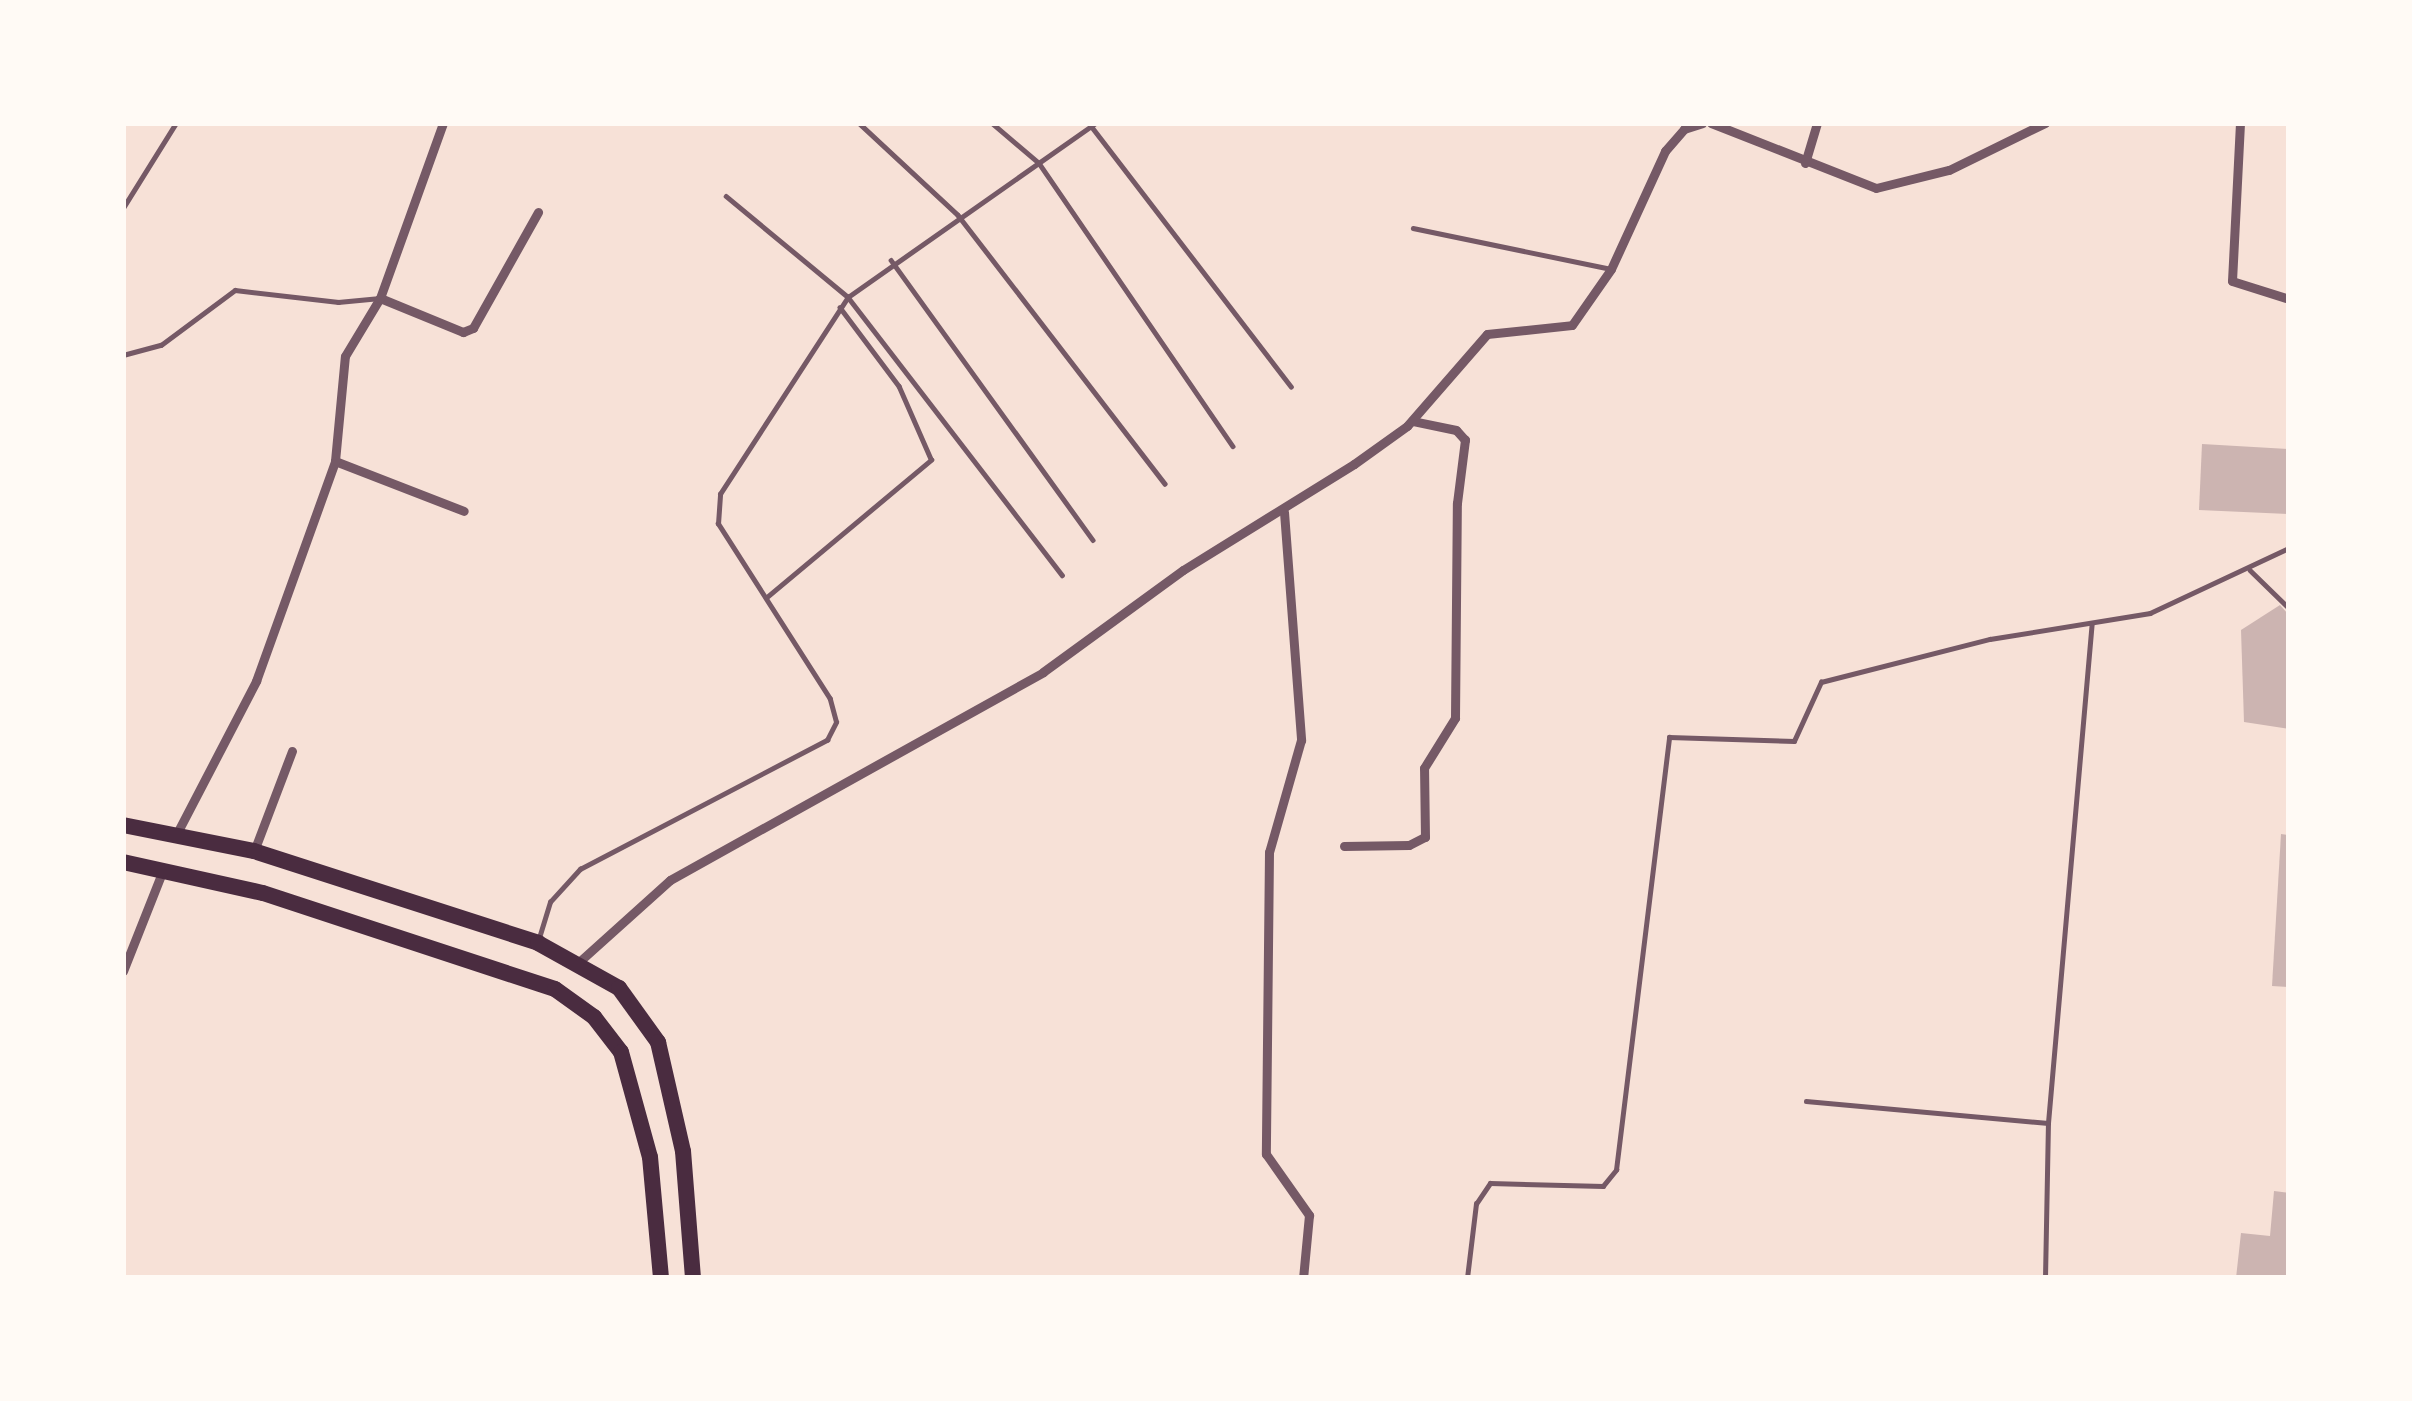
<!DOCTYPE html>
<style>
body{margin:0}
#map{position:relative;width:2412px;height:1401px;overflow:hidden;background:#f7e1d7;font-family:Cabin,sans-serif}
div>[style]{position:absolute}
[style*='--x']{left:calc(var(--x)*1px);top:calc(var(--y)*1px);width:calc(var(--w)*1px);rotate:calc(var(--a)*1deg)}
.building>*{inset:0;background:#ccb4b1}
.service>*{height:4.5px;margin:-2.25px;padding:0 2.25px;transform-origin:2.25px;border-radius:2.25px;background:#755966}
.minor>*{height:9px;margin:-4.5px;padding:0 4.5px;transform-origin:4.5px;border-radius:4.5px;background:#755966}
.trunk>*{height:16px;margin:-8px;padding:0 8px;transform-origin:8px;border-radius:8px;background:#4a2c40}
span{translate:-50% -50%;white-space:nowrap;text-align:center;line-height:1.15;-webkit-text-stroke:9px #fffaf5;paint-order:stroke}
.frame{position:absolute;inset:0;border:126px solid #fffaf5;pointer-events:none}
</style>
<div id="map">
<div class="building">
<i style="clip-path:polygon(2202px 444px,2289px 449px,2289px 514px,2199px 510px)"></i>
<i style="clip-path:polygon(2280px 605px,2289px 615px,2289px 729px,2244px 722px,2241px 630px)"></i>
<i style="clip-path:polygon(2281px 834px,2289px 835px,2289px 987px,2272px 986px)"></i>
<i style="clip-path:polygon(2274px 1191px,2289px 1193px,2289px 1278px,2236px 1278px,2241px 1233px,2270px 1236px)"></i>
</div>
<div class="service">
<i style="--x:859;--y:123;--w:135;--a:42.9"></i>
<i style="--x:958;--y:215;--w:339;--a:52.4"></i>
<i style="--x:992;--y:123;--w:62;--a:40.4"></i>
<i style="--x:1039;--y:163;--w:343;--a:55.6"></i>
<i style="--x:1092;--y:127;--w:327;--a:52.5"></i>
<i style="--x:726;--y:196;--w:158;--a:39.6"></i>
<i style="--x:848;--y:297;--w:351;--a:52.4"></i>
<i style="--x:123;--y:208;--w:100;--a:-58.1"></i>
<i style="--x:1413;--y:228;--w:202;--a:11.7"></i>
<i style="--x:891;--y:260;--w:345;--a:54.2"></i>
<i style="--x:123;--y:355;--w:39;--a:-15"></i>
<i style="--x:161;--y:345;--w:92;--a:-36.6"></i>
<i style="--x:235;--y:290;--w:104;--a:6.6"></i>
<i style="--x:338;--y:302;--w:42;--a:-5.4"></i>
<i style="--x:2250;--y:570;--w:54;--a:44.3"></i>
<i style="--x:767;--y:597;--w:214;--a:-39.9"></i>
<i style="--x:931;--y:460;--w:80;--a:-113.7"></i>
<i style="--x:899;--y:387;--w:99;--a:-126.8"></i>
<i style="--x:539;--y:938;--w:38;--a:-73"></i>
<i style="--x:550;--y:902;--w:45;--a:-47.7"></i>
<i style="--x:580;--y:869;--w:279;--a:-27.6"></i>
<i style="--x:827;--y:740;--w:20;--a:-63"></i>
<i style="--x:836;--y:722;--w:24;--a:-105"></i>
<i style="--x:830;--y:699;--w:208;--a:-122.6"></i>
<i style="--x:718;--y:524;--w:30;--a:-86"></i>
<i style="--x:720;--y:494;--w:235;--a:-57"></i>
<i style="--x:848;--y:297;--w:303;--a:-35.1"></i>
<i style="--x:1806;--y:1101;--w:243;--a:5.2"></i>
<i style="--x:1467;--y:1278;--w:75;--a:-83.1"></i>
<i style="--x:1476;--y:1204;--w:25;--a:-56"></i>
<i style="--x:1490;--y:1183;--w:113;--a:1.5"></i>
<i style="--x:1603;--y:1186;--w:21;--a:-51"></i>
<i style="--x:1616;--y:1170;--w:436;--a:-83"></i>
<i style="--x:1669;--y:737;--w:125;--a:1.8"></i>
<i style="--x:1794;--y:741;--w:65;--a:-65.4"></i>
<i style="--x:1821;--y:682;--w:174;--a:-14.3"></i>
<i style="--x:1990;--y:639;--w:162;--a:-9.2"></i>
<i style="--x:2150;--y:613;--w:153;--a:-25.1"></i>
<i style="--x:2045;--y:1278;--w:155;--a:-88.9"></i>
<i style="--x:2048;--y:1123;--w:500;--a:-85"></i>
</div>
<div class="minor">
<i style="--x:1711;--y:123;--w:177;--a:21.5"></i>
<i style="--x:1876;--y:188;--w:75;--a:-13.9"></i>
<i style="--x:1949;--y:170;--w:107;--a:-26.1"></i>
<i style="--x:2240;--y:123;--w:158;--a:92.9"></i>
<i style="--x:2232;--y:281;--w:60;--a:17.5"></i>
<i style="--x:1805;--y:163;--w:42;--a:-73.3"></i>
<i style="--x:380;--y:298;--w:90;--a:22.3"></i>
<i style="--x:463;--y:332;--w:11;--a:-22"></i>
<i style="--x:473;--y:328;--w:133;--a:-60.7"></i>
<i style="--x:335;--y:461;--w:138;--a:21.2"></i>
<i style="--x:1284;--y:512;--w:229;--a:85.7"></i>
<i style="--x:1301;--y:740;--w:116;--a:105.9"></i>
<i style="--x:1269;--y:852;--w:302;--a:90.6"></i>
<i style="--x:1266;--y:1154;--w:75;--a:54.8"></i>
<i style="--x:1309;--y:1215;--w:63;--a:95.4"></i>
<i style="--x:176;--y:835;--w:174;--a:-62.5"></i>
<i style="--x:256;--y:681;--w:234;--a:-70.2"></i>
<i style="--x:335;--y:461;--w:105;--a:-84.6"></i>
<i style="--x:345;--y:356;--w:68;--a:-58.9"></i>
<i style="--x:380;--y:298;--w:186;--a:-70.2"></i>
<i style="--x:1344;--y:846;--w:65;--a:-0.9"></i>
<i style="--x:1409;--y:845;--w:18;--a:-27"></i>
<i style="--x:1425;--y:837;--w:69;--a:-90.8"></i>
<i style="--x:1424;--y:768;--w:59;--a:-58.2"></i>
<i style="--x:1455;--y:718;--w:215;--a:-89.5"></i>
<i style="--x:1457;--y:503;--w:64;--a:-82.8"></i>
<i style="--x:1465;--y:440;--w:13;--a:-132"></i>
<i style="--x:1456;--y:430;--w:45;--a:-168.4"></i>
<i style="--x:254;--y:851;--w:107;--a:-69.2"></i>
<i style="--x:580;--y:961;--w:121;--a:-42"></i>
<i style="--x:670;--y:880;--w:427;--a:-29.1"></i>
<i style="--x:1043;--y:672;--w:173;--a:-36.1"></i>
<i style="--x:1183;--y:570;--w:201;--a:-31.8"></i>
<i style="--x:1354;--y:464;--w:65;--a:-35.6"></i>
<i style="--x:1407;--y:426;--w:122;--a:-49"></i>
<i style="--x:1487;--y:334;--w:85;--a:-6"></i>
<i style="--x:1572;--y:325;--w:68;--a:-55.1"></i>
<i style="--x:1611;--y:269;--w:130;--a:-65.4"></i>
<i style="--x:1665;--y:151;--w:29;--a:-49"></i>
<i style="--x:1684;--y:129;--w:19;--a:-18"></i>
<i style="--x:123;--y:971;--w:109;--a:-68.4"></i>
</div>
<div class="trunk">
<i style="--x:123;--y:825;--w:134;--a:11.2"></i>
<i style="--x:254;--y:851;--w:299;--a:17.9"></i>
<i style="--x:538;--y:943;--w:93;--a:29.1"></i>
<i style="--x:619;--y:988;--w:67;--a:54.2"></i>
<i style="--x:658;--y:1042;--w:112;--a:77.1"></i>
<i style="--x:683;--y:1151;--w:127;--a:85.5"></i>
<i style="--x:123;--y:862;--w:143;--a:12.5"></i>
<i style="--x:263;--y:893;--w:307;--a:18.2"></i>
<i style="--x:555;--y:989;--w:48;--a:35.7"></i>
<i style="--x:594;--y:1017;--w:44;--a:52.4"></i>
<i style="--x:621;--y:1052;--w:109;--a:74.6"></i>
<i style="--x:650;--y:1157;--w:121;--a:84.8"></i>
</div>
<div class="frame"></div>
</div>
